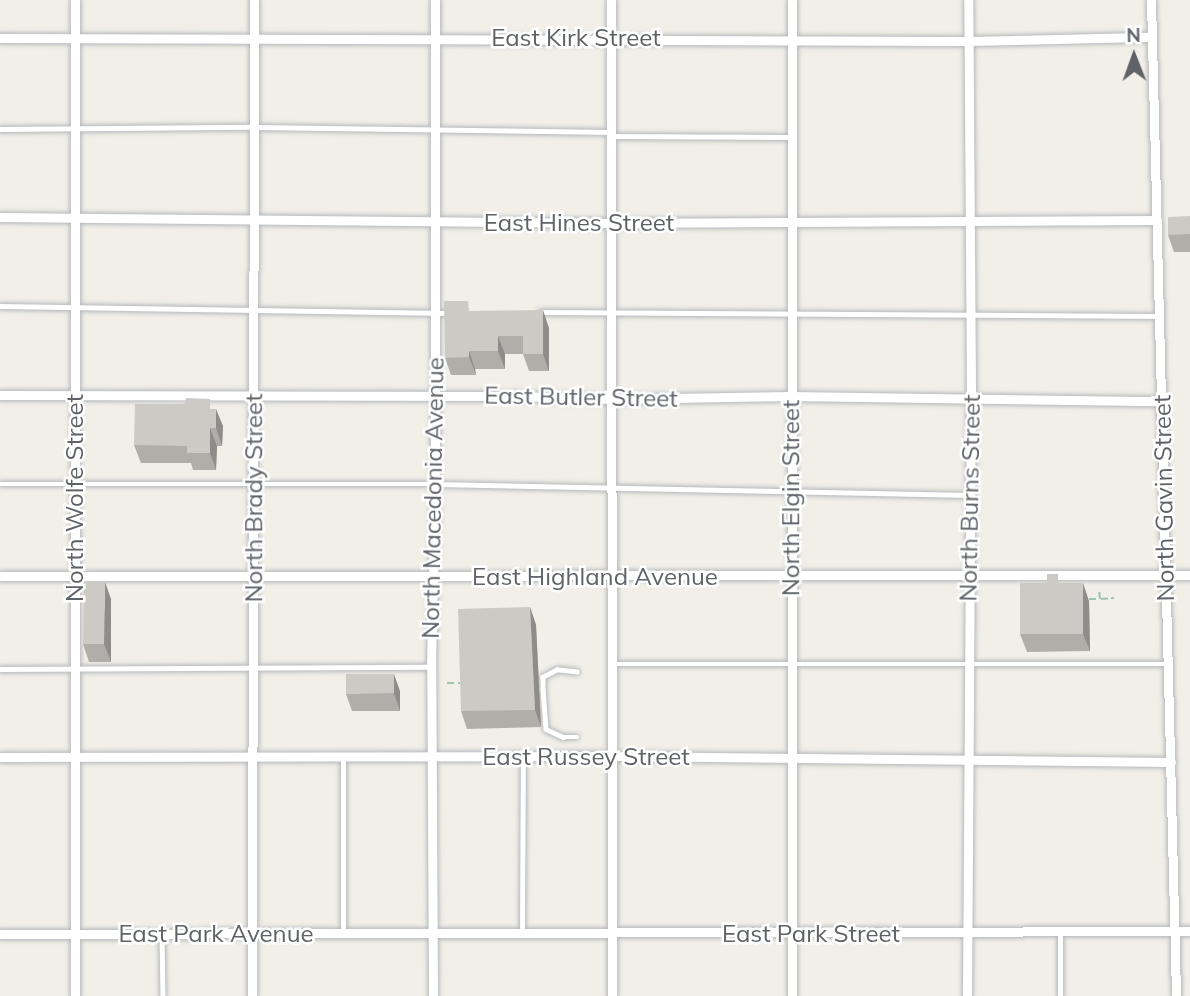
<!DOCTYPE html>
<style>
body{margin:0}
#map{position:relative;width:1190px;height:996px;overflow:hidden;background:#f1efe8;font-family:Mulish,sans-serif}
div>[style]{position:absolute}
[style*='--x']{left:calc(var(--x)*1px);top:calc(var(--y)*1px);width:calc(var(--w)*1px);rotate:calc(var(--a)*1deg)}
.path>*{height:2px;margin-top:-1px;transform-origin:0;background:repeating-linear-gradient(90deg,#9cc7a9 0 7px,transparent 0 10.5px)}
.roads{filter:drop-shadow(0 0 2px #b5b8bc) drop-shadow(0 0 2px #b5b8bc)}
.lane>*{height:4.5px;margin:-2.25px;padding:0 2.25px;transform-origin:2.25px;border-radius:2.25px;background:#fff}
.street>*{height:9px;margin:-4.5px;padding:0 4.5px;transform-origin:4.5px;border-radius:4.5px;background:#fff}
.wall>*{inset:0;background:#afaea9}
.shaded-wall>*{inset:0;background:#8f8d8a}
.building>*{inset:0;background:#cccac5}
span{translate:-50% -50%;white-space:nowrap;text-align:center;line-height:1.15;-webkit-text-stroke:5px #fff;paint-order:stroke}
.street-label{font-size:24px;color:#5f6368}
.north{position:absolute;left:1099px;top:21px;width:70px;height:70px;-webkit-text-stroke:5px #fff;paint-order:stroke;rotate:359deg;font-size:19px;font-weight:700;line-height:28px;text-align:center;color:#5f6368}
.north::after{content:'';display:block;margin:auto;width:24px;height:32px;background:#5f6368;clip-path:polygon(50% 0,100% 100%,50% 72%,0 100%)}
</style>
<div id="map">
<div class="path">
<i style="--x:1089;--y:599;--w:11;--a:0"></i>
<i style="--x:1100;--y:599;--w:10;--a:-96"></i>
<i style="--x:1101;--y:599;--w:13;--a:-4"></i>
<i style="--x:447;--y:683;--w:13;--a:0"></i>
</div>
<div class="roads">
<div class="lane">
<i style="--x:0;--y:129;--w:254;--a:-0.5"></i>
<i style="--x:254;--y:127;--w:357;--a:0.8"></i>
<i style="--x:612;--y:136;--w:180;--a:0.3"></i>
<i style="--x:0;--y:306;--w:447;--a:0.9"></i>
<i style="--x:540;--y:312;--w:618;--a:0.37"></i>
<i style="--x:0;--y:484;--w:435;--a:0"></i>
<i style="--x:435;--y:484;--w:535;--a:1.18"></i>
<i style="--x:611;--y:664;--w:555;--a:0"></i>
<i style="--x:0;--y:669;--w:430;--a:-0.3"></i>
<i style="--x:577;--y:672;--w:20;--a:-174"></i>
<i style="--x:557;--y:670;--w:16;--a:153"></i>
<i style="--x:543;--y:677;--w:12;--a:90"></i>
<i style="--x:543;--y:689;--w:40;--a:85.7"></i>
<i style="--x:546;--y:729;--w:19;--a:25"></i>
<i style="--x:563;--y:737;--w:14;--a:0"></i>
<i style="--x:522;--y:932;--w:174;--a:-89.7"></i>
<i style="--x:343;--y:933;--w:176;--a:-90"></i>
<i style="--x:162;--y:934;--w:62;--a:89.1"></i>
<i style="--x:1060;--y:996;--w:63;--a:-90"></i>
</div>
<div class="street">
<i style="--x:75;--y:0;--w:996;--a:90"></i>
<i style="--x:611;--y:0;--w:996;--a:89.94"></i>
<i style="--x:792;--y:0;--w:996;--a:90"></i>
<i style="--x:1151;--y:0;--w:996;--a:88.56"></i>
<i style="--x:0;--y:38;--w:968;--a:0.18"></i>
<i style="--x:968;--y:41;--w:183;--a:-1.3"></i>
<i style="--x:0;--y:217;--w:610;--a:0.56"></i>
<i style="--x:610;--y:223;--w:547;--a:-0.31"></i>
<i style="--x:0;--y:395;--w:515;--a:0.11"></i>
<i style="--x:515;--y:396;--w:97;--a:1.8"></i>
<i style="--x:612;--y:399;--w:178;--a:-1"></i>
<i style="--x:790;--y:396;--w:372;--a:0.8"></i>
<i style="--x:0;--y:576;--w:1190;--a:-0.05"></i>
<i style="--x:0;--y:757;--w:611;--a:-0.09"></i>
<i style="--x:611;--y:756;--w:560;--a:0.61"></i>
<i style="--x:0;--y:934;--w:1190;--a:-0.14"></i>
<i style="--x:252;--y:996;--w:996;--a:-89.88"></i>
<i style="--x:433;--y:996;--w:329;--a:-90.3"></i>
<i style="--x:431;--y:667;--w:183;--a:-88.7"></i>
<i style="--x:435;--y:484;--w:484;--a:-90"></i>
<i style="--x:967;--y:996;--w:608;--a:-89.62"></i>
<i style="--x:971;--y:388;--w:388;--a:-90.4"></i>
</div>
</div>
<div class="wall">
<i style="clip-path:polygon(1190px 216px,1190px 252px,1174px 252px,1168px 235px)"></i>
<i style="clip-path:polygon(472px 311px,549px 328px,549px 371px,529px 371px,523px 354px,505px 354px,505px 369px,475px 369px,476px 375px,451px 375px,445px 358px)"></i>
<i style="clip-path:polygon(213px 409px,223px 426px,222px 446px,217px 446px,216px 470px,193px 470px,191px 463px,141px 463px,134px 445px)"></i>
<i style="clip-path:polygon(1061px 583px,1089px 601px,1090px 651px,1027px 652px,1020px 634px)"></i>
<i style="clip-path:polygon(111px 599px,111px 662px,89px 662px,83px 644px)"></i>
<i style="clip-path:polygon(530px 607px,536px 625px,541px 727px,467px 729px,461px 711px)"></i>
<i style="clip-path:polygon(400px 691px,400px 711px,352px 711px,346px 694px)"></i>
</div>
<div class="shaded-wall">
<i style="clip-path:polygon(543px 310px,549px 328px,549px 371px,543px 354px)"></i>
<i style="clip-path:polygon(498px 336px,505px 354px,505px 369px,498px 351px)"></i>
<i style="clip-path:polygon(469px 351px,475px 369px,476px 375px,469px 357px)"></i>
<i style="clip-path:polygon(216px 409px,223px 426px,222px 446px,216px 428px)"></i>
<i style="clip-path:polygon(210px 428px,217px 446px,216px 470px,210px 453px)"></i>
<i style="clip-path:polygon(105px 582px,111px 599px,111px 662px,104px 644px)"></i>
<i style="clip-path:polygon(1083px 583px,1089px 601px,1090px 651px,1083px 634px)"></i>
<i style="clip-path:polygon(530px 607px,536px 625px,541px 727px,535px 710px)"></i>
<i style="clip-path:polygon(394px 674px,400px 691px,400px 711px,394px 693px)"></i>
</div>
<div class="building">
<i style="clip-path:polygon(1190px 216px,1190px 234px,1168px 235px,1168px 217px)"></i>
<i style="clip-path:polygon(444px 301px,468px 301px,469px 311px,543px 310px,543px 354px,523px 354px,523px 336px,498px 336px,498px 351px,469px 351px,469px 357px,445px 358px)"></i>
<i style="clip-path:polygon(186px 398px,210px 399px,210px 409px,216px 409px,216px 428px,210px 428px,210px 453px,187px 453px,187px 446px,134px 445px,135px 404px,185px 404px)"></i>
<i style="clip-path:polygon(1047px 574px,1058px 574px,1058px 583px,1083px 583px,1083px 634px,1020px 634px,1020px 583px,1047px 583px)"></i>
<i style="clip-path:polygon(84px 582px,105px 582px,104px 644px,83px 644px)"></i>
<i style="clip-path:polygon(530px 607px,535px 710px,461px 711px,458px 609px)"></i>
<i style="clip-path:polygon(346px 674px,394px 674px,394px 693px,346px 694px)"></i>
</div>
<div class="street-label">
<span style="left:576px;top:38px">East Kirk Street</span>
<span style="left:579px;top:223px">East Hines Street</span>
<span style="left:581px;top:397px;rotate:1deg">East Butler Street</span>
<span style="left:75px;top:498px;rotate:-90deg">North Wolfe Street</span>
<span style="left:254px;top:498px;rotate:-90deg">North Brady Street</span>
<span style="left:433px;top:498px;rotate:-89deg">North Macedonia Avenue</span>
<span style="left:791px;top:498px;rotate:-90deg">North Elgin Street</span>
<span style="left:970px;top:498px;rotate:-89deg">North Burns Street</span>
<span style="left:1164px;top:498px;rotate:-91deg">North Gavin Street</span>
<span style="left:595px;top:577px">East Highland Avenue</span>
<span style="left:586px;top:757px">East Russey Street</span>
<span style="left:216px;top:934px">East Park Avenue</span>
<span style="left:811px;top:934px">East Park Street</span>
</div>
<div class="north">N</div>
</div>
